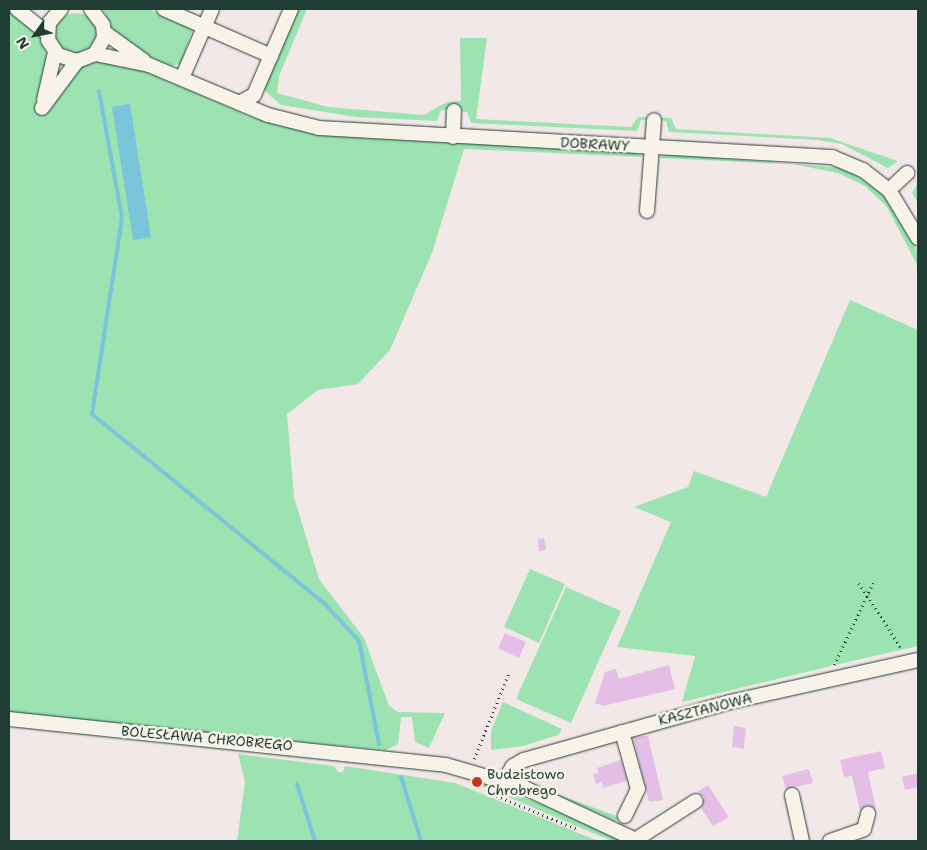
<!DOCTYPE html>
<meta charset="utf-8">
<style>
body{margin:0}
#map{position:relative;width:927px;height:850px;overflow:hidden;background:#f3e8e8;font-family:"Shantell Sans",sans-serif}
div>[style]{position:absolute}
[style*='--x']{left:calc(var(--x)*1px);top:calc(var(--y)*1px);width:calc(var(--w)*1px);rotate:calc(var(--a)*1deg)}
.green>*{inset:0;background:#9ce3b1}
.round{border-radius:50%}
.water>*{inset:0;background:#7ac5da}
.stream>*{height:4px;margin:-2px;padding:0 2px;transform-origin:2px;border-radius:2px;background:#7ac5da}
.building>*{inset:0;background:#e4bee7}
.path>*{height:2.5px;margin-top:-1.25px;transform-origin:0;background:repeating-linear-gradient(90deg,#1f3d34 0 1px,transparent 0 5px)}
.roads{filter:drop-shadow(0 0 1px #1f3d34) drop-shadow(0 0 1px #1f3d34)}
.minor>*{height:14px;margin:-7px;padding:0 7px;transform-origin:7px;border-radius:7px;background:#f7f3e8}
.dots>*{width:14px;height:14px;translate:-50% -50%;box-sizing:border-box;border:2px solid #f7f3e8;border-radius:50%}
span{translate:-50% -50%;white-space:nowrap;text-align:center;line-height:1.15;-webkit-text-stroke:5px #f7f3e8;paint-order:stroke}
.street-label{font-size:14px;color:#1f3d34}
.poi-label{font-size:14px;color:#1f3d34}
.left{translate:0 -50%;text-align:left}
.frame{position:absolute;inset:0;border:10px solid #1f3d34;pointer-events:none}
.north{position:absolute;left:10px;top:10px;width:50px;height:50px;-webkit-text-stroke:4px #f7f3e8;paint-order:stroke;rotate:237deg;font-size:14px;font-weight:700;line-height:20px;text-align:center;color:#1f3d34}
.north::after{content:'';display:block;margin:auto;width:18px;height:22px;background:#1f3d34;clip-path:polygon(50% 0,100% 100%,50% 72%,0 100%)}
</style>
<div id="map">
<div class="green">
<i style="clip-path:polygon(103px 9px,149px 9px,193px 28px,181px 64px,170px 66px,144px 54px,113px 32px)"></i>
<i style="clip-path:polygon(298px 9px,307px 9px,279px 76px,277px 93px,328px 107px,424px 115px,447px 102px,461px 101px,460px 38px,487px 38px,476px 119px,631px 127px,638px 117px,671px 118px,676px 129px,830px 138px,895px 160px,918px 182px,918px 203px,912px 193px,918px 183px,897px 162px,888px 168px,842px 144px,818px 140px,669px 132px,666px 121px,641px 120px,637px 131px,471px 123px,467px 112px,459px 111px,441px 110px,437px 121px,357px 117px,281px 105px,263px 89px)"></i>
<i style="clip-path:polygon(9px 11px,40px 36px,48px 60px,35px 104px,49px 111px,79px 68px,98px 61px,142px 70px,251px 117px,317px 133px,635px 152px,644px 157px,464px 149px,432px 253px,390px 350px,358px 384px,318px 390px,287px 414px,294px 497px,319px 579px,364px 638px,389px 706px,398px 712px,445px 713px,429px 748px,415px 742px,412px 717px,401px 717px,398px 744px,386px 750px,9px 714px)"></i>
<i class="round" style="left:56px;top:13px;width:40px;height:40px"></i>
<i style="clip-path:polygon(667px 154px,845px 168px,884px 194px,909px 231px,918px 253px,918px 267px,887px 207px,865px 186px,838px 173px,792px 164px,659px 158px)"></i>
<i style="clip-path:polygon(850px 300px,918px 330px,918px 646px,835px 665px,836px 661px,831px 666px,682px 702px,695px 656px,617px 647px,671px 522px,634px 507px,688px 487px,694px 471px,766px 497px)"></i>
<i style="clip-path:polygon(530px 569px,565px 584px,539px 643px,504px 627px)"></i>
<i style="clip-path:polygon(566px 587px,621px 611px,571px 723px,516px 699px)"></i>
<i style="clip-path:polygon(503px 702px,562px 729px,558px 735px,523px 746px,491px 750px,491px 731px)"></i>
<i style="clip-path:polygon(238px 754px,334px 766px,338px 772px,343px 772px,345px 766px,455px 783px,598px 841px,237px 841px,245px 782px)"></i>
<i style="clip-path:polygon(525px 767px,527px 783px,622px 818px,615px 821px,523px 781px,517px 774px)"></i>
<i style="clip-path:polygon(471px 778px,571px 815px,626px 841px,612px 841px,470px 781px)"></i>
</div>
<div class="water">
<i style="clip-path:polygon(130px 104px,151px 237px,133px 240px,112px 107px)"></i>
</div>
<div class="stream">
<i style="--x:99;--y:91;--w:129;--a:79.7"></i>
<i style="--x:122;--y:218;--w:198;--a:98.7"></i>
<i style="--x:92;--y:414;--w:301;--a:39.2"></i>
<i style="--x:325;--y:604;--w:50;--a:47.4"></i>
<i style="--x:359;--y:641;--w:105;--a:79"></i>
<i style="--x:401;--y:777;--w:67;--a:72.6"></i>
<i style="--x:297;--y:784;--w:60;--a:72.5"></i>
</div>
<div class="building">
<i style="clip-path:polygon(544px 538px,546px 550px,539px 551px,538px 539px)"></i>
<i style="clip-path:polygon(505px 633px,526px 642px,519px 658px,498px 648px)"></i>
<i style="clip-path:polygon(669px 665px,675px 689px,603px 706px,595px 703px,605px 672px,616px 669px,619px 679px)"></i>
<i style="clip-path:polygon(734px 726px,746px 728px,744px 749px,732px 747px)"></i>
<i style="clip-path:polygon(643px 736px,648px 736px,663px 800px,649px 802px,633px 738px)"></i>
<i style="clip-path:polygon(881px 751px,885px 768px,868px 772px,876px 809px,866px 805px,860px 811px,852px 776px,844px 777px,840px 760px)"></i>
<i style="clip-path:polygon(621px 760px,627px 781px,603px 788px,602px 782px,596px 784px,593px 774px,599px 773px,597px 768px)"></i>
<i style="clip-path:polygon(809px 769px,813px 783px,786px 789px,782px 776px)"></i>
<i style="clip-path:polygon(918px 773px,918px 787px,905px 790px,902px 777px)"></i>
<i style="clip-path:polygon(708px 785px,729px 817px,713px 826px,701px 808px,704px 797px,697px 792px)"></i>
</div>
<div class="path">
<i style="--x:859;--y:583;--w:79;--a:56.9"></i>
<i style="--x:834;--y:665;--w:91;--a:-64.6"></i>
<i style="--x:474;--y:759;--w:91;--a:-68"></i>
<i style="--x:487;--y:792;--w:97;--a:22.3"></i>
</div>
<div class="roads">
<div class="minor">
<i style="--x:17;--y:9;--w:38;--a:39"></i>
<i style="--x:61;--y:9;--w:18;--a:131"></i>
<i style="--x:49;--y:23;--w:17;--a:93"></i>
<i style="--x:48;--y:40;--w:18;--a:56"></i>
<i style="--x:58;--y:55;--w:20;--a:18"></i>
<i style="--x:77;--y:61;--w:19;--a:-21"></i>
<i style="--x:95;--y:54;--w:18;--a:-61"></i>
<i style="--x:104;--y:38;--w:13;--a:-94"></i>
<i style="--x:103;--y:25;--w:20;--a:-127"></i>
<i style="--x:164;--y:9;--w:117;--a:23.7"></i>
<i style="--x:104;--y:32;--w:49;--a:35.9"></i>
<i style="--x:95;--y:54;--w:55;--a:11.5"></i>
<i style="--x:149;--y:65;--w:129;--a:22.8"></i>
<i style="--x:268;--y:115;--w:53;--a:14.3"></i>
<i style="--x:319;--y:128;--w:514;--a:3.24"></i>
<i style="--x:832;--y:157;--w:34;--a:23"></i>
<i style="--x:863;--y:170;--w:33;--a:38"></i>
<i style="--x:889;--y:190;--w:56;--a:58.9"></i>
<i style="--x:182;--y:78;--w:75;--a:-66.5"></i>
<i style="--x:44;--y:100;--w:49;--a:-77.1"></i>
<i style="--x:239;--y:103;--w:17;--a:-28"></i>
<i style="--x:254;--y:95;--w:94;--a:-66.7"></i>
<i style="--x:42;--y:108;--w:59;--a:-53.3"></i>
<i style="--x:453;--y:137;--w:26;--a:-88"></i>
<i style="--x:889;--y:190;--w:25;--a:-43"></i>
<i style="--x:647;--y:211;--w:91;--a:-85.6"></i>
<i style="--x:9;--y:719;--w:439;--a:6"></i>
<i style="--x:446;--y:765;--w:82;--a:16.2"></i>
<i style="--x:525;--y:788;--w:125;--a:25.1"></i>
<i style="--x:622;--y:732;--w:59;--a:74.3"></i>
<i style="--x:638;--y:789;--w:30;--a:116"></i>
<i style="--x:504;--y:781;--w:17;--a:-59"></i>
<i style="--x:513;--y:766;--w:13;--a:-29"></i>
<i style="--x:524;--y:760;--w:214;--a:-15.7"></i>
<i style="--x:730;--y:702;--w:193;--a:-12.6"></i>
<i style="--x:792;--y:795;--w:47;--a:77.7"></i>
<i style="--x:635;--y:840;--w:72;--a:-32.6"></i>
<i style="--x:830;--y:841;--w:36;--a:-19"></i>
<i style="--x:864;--y:829;--w:16;--a:-75"></i>
</div>
</div>
<div class="dots">
<i style="left:477px;top:782px;background:#c8321e"></i>
</div>
<div class="street-label">
<span style="left:595px;top:144px;rotate:3deg">DOBRAWY</span>
<span style="left:705px;top:709px;rotate:-14deg">KASZTANOWA</span>
<span style="left:207px;top:738px;rotate:5deg">BOLESŁAWA CHROBREGO</span>
</div>
<div class="poi-label">
<span class="left" style="left:487px;top:782px">Budzistowo<br>Chrobrego</span>
</div>
<div class="frame"></div>
<div class="north">N</div>
</div>
